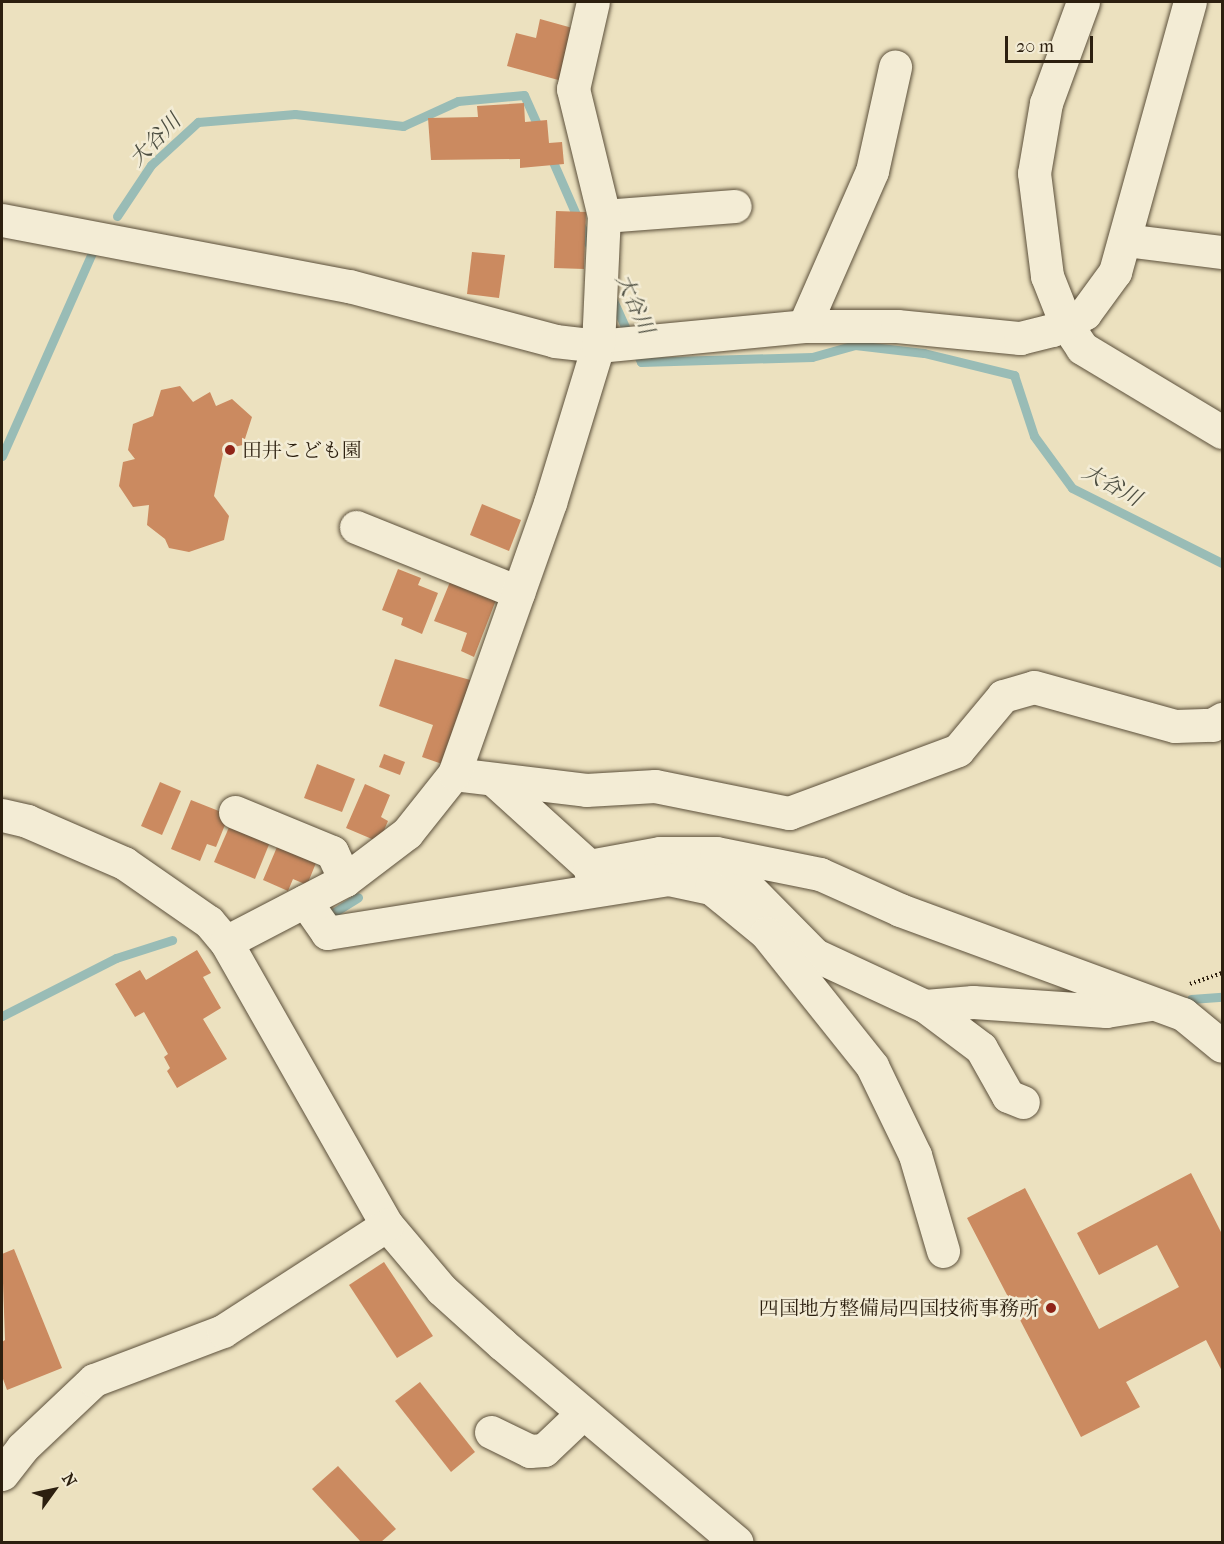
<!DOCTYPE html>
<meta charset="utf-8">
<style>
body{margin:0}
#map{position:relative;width:1224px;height:1544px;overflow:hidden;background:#ece1bf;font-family:"IM FELL French Canon","Noto Serif JP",serif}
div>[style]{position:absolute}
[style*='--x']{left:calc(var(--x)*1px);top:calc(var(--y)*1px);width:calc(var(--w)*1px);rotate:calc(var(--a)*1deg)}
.stream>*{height:9px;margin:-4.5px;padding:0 4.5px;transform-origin:4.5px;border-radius:4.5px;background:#99bcb6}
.building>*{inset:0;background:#cb8a60}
.path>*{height:4px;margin-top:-2px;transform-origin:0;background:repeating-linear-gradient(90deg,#2c1f0f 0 1.5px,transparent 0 4.5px)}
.roads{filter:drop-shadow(0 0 2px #5c503b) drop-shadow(0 0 2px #5c503b)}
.minor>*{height:33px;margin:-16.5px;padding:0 16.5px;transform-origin:16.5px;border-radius:16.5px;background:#f3ecd5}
.dots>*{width:16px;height:16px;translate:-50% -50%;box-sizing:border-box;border:3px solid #f3ecd5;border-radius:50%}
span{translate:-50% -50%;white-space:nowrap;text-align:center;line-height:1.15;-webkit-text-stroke:5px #f3ecd5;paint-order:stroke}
.poi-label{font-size:20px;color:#2c1f0f}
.left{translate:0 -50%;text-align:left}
.right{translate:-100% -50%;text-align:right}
.water-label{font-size:21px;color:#4d4e41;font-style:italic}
.frame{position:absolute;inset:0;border:3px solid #2c1f0f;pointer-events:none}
.north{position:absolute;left:24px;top:1460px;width:60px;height:60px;-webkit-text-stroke:4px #f3ecd5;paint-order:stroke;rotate:57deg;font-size:16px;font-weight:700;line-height:24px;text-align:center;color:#2c1f0f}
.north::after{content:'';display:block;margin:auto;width:21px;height:27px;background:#2c1f0f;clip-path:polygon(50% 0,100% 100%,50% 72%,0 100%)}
.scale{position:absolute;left:1005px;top:36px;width:88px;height:27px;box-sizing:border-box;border:3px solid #2c1f0f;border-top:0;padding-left:8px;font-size:18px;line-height:21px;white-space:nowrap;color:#2c1f0f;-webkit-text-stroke:4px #f3ecd5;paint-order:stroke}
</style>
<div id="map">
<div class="stream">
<i style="--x:550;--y:155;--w:103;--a:66.4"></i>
<i style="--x:117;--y:216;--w:61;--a:-56.3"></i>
<i style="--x:151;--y:165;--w:64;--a:-42.5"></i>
<i style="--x:198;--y:122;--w:97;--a:-4.7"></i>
<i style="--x:295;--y:114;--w:109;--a:6.3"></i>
<i style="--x:403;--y:126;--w:60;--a:-24.4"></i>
<i style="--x:458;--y:101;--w:66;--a:-5.2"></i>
<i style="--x:524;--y:95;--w:39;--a:66"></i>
<i style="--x:612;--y:298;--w:70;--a:65.6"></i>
<i style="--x:641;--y:362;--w:171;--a:-1.7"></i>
<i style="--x:812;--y:357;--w:45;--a:-15.6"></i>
<i style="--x:855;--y:345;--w:69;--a:6.6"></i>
<i style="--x:924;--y:353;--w:93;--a:13.7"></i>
<i style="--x:1014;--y:375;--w:64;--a:71.8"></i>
<i style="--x:1034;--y:436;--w:64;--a:53.8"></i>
<i style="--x:1072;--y:488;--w:168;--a:26.6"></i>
<i style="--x:2;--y:456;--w:222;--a:-66.1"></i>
<i style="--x:325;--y:918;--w:39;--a:-32"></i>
<i style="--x:1191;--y:999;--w:31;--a:-4"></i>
<i style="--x:2;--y:1016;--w:128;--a:-27"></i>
<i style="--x:116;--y:958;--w:59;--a:-17.8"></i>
</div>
<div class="building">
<i style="clip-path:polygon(540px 19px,576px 29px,562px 81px,507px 66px,516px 33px,536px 38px)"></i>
<i style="clip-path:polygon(524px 103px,525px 122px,547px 120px,549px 143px,562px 142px,564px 164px,520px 168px,520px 159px,431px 160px,428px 118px,478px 117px,477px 106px)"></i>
<i style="clip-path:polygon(556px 211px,586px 212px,584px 269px,554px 268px)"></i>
<i style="clip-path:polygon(472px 252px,505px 255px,499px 298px,467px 294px)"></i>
<i style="clip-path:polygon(180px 386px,193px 402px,210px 392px,216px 406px,232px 399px,252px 417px,243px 445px,224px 449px,214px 496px,229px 516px,224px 540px,189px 552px,169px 548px,165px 539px,147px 525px,149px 505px,133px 507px,119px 486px,123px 462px,135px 459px,128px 450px,133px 424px,153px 416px,161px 390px)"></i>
<i style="clip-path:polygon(482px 504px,521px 520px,509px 551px,470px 535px)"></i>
<i style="clip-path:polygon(398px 569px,421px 578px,418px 585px,438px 593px,422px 634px,401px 625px,403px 618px,382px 610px)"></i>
<i style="clip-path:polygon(450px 582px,496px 600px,474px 657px,461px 651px,467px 633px,434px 621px)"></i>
<i style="clip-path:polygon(395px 659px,474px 681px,445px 765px,422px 757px,433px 725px,379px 706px)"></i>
<i style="clip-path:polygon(384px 754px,405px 762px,400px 775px,379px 767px)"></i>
<i style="clip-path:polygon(317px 764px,355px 779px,342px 812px,304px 798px)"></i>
<i style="clip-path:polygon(160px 782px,181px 791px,162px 835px,141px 826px)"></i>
<i style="clip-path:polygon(365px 784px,390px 795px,381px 817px,388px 821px,379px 842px,346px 828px)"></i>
<i style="clip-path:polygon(191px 800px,229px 815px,216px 847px,207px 844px,200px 861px,171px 849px)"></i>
<i style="clip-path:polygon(230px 825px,270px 842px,255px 879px,214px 862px)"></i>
<i style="clip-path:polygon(277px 847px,318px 858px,307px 885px,293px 879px,288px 891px,263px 880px)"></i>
<i style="clip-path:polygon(197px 950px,211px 973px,203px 977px,221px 1008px,203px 1019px,227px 1059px,177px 1088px,167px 1071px,170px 1068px,164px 1057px,168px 1054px,144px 1012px,135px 1017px,115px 984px,140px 970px,146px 980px)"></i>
<i style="clip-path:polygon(1191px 1173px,1222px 1234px,1222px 1371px,1206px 1340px,1126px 1382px,1140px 1407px,1081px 1437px,967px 1218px,1025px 1188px,1099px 1329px,1179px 1287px,1157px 1245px,1099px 1275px,1077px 1233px)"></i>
<i style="clip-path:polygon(14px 1249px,62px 1368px,7px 1390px,2px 1376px,2px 1342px,5px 1340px,2px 1254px)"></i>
<i style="clip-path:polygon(384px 1262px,433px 1336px,397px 1358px,349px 1285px)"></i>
<i style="clip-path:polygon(420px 1382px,475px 1452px,451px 1472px,395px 1401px)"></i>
<i style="clip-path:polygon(338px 1466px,396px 1529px,381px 1542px,361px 1542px,312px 1489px)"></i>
</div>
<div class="path">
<i style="--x:1190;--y:984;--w:34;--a:-19"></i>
</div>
<div class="roads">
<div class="minor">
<i style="--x:1083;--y:2;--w:108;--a:110.1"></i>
<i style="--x:1046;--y:103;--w:71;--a:99.7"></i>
<i style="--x:1034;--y:173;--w:104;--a:82.8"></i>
<i style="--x:1047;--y:276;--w:52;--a:68.4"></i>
<i style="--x:1066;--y:324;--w:29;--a:56"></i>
<i style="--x:1082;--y:348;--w:163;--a:31"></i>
<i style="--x:604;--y:216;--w:131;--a:-4.4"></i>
<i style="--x:2;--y:220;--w:353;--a:10.8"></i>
<i style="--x:349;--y:286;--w:213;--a:14.9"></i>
<i style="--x:555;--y:341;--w:43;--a:6.6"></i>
<i style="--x:598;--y:346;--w:207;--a:-5.5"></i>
<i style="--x:804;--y:326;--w:93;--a:0"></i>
<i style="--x:897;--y:326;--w:124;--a:5.6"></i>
<i style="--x:1020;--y:338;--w:33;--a:-14"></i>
<i style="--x:1052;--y:330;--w:37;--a:-27"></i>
<i style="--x:1085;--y:313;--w:51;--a:-53.8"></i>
<i style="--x:1115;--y:272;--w:280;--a:-74.5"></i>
<i style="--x:1125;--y:240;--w:98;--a:7.1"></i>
<i style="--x:804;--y:326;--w:169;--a:-66.3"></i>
<i style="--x:872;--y:171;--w:107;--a:-77.5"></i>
<i style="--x:356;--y:527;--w:175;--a:21.9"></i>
<i style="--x:454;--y:774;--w:133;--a:6.9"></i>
<i style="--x:586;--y:790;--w:69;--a:-3.3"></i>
<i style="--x:655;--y:786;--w:137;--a:11.4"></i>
<i style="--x:789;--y:813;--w:180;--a:-20.4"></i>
<i style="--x:958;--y:750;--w:70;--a:-50.2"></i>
<i style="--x:1003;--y:696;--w:32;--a:-16"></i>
<i style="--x:1034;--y:687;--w:146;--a:15.5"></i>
<i style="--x:1175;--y:726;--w:37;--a:-2"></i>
<i style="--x:1212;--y:725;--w:12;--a:-31"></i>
<i style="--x:495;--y:781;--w:127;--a:42.1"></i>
<i style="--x:589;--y:866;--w:21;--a:76"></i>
<i style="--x:235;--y:812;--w:105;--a:22.4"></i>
<i style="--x:332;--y:852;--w:31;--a:65"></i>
<i style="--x:2;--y:815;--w:26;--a:13"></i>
<i style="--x:27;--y:821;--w:106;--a:23.4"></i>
<i style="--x:124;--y:863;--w:103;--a:34.8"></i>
<i style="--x:209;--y:922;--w:26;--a:50"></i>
<i style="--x:226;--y:942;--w:326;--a:60.4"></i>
<i style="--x:387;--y:1225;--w:84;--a:49.8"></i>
<i style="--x:441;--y:1289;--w:82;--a:42"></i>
<i style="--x:502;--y:1344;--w:307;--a:40.2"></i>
<i style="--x:706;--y:860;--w:42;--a:30.3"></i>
<i style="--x:742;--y:881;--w:104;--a:45.4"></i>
<i style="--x:815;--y:955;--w:121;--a:24.9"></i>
<i style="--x:925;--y:1006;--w:70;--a:36.9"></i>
<i style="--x:981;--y:1048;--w:55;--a:60.6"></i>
<i style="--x:1008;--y:1096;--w:16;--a:22"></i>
<i style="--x:589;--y:866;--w:72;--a:-10.4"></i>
<i style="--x:660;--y:853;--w:56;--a:0"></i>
<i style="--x:716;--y:853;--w:106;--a:11.4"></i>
<i style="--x:820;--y:874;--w:88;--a:24.2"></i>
<i style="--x:900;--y:910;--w:302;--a:20.2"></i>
<i style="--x:1183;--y:1014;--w:50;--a:39.4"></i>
<i style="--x:305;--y:901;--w:39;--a:55"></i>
<i style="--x:327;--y:933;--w:346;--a:-9"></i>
<i style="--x:669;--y:879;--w:43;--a:12.1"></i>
<i style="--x:711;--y:888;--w:71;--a:39.3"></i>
<i style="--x:766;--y:933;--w:170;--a:51.4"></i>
<i style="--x:872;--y:1066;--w:99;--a:64.2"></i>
<i style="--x:915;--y:1155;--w:100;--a:73.7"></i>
<i style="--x:226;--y:942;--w:134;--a:-27.5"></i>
<i style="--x:345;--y:880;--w:78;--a:-37.2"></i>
<i style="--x:407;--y:833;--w:75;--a:-51.5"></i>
<i style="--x:454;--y:774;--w:288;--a:-70.5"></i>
<i style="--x:550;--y:503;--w:164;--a:-73"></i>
<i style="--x:598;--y:346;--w:130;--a:-87.4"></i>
<i style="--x:604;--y:216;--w:131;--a:-103.7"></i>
<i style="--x:573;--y:89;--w:89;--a:-77.1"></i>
<i style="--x:925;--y:1006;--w:48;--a:-4.8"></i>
<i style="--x:973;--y:1002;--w:133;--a:3.9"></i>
<i style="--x:1106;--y:1011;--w:45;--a:-9"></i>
<i style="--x:491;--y:1432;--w:43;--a:26"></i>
<i style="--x:530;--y:1451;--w:14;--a:-4"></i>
<i style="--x:544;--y:1450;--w:54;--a:-43.5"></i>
<i style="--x:2;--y:1474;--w:33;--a:-52"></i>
<i style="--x:22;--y:1448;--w:99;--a:-43.4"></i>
<i style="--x:94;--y:1380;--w:138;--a:-20.8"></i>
<i style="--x:223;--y:1331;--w:195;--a:-32.9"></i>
</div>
</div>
<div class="dots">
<i style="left:230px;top:450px;background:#8f2418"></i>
<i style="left:1051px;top:1308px;background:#8f2418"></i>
</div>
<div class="poi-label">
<span class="left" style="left:242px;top:450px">田井こども園</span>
<span class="right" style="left:1039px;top:1308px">四国地方整備局四国技術事務所</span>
</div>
<div class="water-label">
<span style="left:155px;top:140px;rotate:-46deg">大谷川</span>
<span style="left:635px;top:304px;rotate:66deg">大谷川</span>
<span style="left:1112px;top:485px;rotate:29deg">大谷川</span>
</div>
<div class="frame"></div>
<div class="north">N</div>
<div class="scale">20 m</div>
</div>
